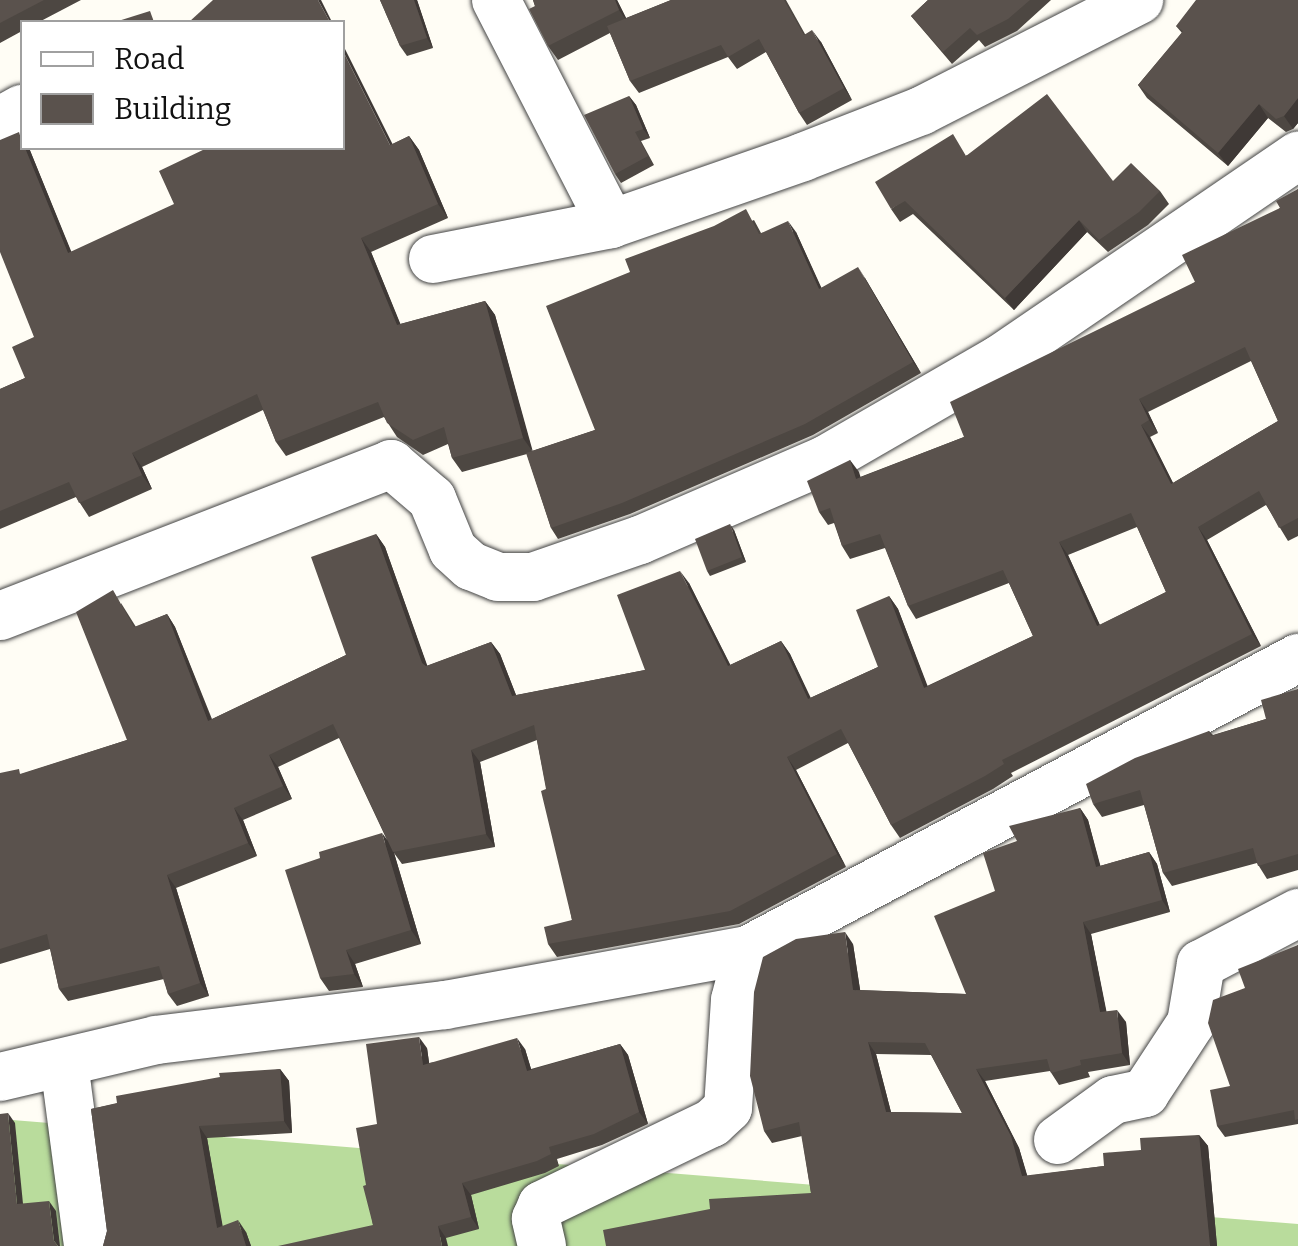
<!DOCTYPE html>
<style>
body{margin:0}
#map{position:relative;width:1298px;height:1246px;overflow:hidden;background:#fffdf5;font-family:Bitter,serif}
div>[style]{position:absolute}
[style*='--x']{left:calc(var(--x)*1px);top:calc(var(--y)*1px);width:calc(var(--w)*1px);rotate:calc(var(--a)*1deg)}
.forest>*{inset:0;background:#b9dc9c}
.roads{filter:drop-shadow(0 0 2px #444) drop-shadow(0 0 2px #444)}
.street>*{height:48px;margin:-24px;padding:0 24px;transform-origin:24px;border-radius:24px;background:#fff}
.wall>*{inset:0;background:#4d4742}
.shaded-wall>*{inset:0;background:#3f3936}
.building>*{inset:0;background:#5a524d}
span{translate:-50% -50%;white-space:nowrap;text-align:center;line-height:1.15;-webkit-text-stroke:10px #fff;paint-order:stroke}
.legend{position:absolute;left:20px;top:20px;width:325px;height:130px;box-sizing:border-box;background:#fff;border:2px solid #a0a0a0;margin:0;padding:12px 18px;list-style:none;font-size:30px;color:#111}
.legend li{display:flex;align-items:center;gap:20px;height:50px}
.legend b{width:50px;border:2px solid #a0a0a0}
</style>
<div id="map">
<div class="forest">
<i style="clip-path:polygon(0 1119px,1298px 1224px,1298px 1246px,0 1246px)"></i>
</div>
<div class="roads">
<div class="street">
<i style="--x:496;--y:0;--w:252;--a:62.8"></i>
<i style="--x:0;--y:121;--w:25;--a:-29"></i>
<i style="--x:433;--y:259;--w:181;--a:-11.1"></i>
<i style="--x:611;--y:224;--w:203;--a:-19.2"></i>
<i style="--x:803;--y:157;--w:127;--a:-21.3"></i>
<i style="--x:921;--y:111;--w:245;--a:-27"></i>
<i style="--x:0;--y:616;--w:420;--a:-21.2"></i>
<i style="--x:391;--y:464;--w:54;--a:40.5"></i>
<i style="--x:432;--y:499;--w:55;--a:67.6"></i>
<i style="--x:453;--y:550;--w:24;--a:42"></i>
<i style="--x:471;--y:566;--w:29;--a:22"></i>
<i style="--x:498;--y:577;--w:35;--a:0"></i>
<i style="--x:533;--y:577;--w:113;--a:-19.1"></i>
<i style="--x:640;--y:540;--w:202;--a:-23.4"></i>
<i style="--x:825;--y:460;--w:202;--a:-30"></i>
<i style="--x:1000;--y:359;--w:361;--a:-34.3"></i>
<i style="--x:64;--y:1063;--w:185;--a:82.5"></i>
<i style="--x:0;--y:1077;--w:160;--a:-13.3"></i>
<i style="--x:156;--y:1040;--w:291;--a:-6.9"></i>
<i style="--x:445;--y:1005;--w:308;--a:-10.3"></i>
<i style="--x:748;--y:950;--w:623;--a:-27.96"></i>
<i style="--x:1058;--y:1140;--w:68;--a:-36"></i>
<i style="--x:1113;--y:1100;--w:33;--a:-12"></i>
<i style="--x:1145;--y:1093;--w:84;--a:-56.7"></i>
<i style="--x:1191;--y:1023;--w:60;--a:-80.4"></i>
<i style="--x:1201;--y:964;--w:110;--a:-27.7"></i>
<i style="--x:542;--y:1246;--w:28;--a:-103"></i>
<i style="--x:536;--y:1219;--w:15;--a:-67"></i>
<i style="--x:542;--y:1205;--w:189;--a:-25.8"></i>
<i style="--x:712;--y:1123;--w:22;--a:-43"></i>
<i style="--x:728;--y:1108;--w:108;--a:-86.3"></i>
<i style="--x:735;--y:1000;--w:52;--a:-75.4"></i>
</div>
</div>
<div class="wall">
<i style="clip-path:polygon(0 0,81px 0,39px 22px,22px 22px,22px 31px,0 43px)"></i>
<i style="clip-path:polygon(380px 0,417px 0,433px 48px,407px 56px,400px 46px)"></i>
<i style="clip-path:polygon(533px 0,617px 0,626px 18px,671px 0,786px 0,805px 34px,821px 42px,852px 100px,807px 125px,799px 113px,766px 52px,737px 69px,728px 57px,639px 93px,630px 81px,610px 33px,558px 60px,548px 46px)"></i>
<i style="clip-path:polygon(928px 0,1051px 0,1017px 31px,985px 47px,979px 40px,952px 64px,911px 16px)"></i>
<i style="clip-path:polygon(1298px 0,1298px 123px,1293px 129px,1286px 132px,1268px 118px,1228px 166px,1147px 98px,1138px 85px,1182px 33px,1176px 26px)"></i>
<i style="clip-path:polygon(629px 96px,636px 105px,650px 138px,641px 141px,654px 165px,621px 183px,615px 174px)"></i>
<i style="clip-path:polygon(409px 136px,419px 150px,448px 218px,371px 252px,400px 324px,485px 301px,495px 315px,532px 451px,595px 430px,630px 272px,754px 220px,761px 233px,796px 232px,821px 288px,865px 278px,921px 373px,813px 435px,630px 514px,558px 539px,551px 528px,527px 454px,462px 472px,452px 458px,448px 444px,423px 455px,397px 437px,384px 417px,286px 456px,276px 442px,263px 410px,142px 467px,152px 489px,89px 517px,76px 497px,0 529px,0 389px,25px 378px,34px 337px,22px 148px,29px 148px,71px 252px,393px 144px)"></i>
<i style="clip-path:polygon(967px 155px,1160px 191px,1169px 204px,1148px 225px,1108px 252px,1087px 232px,1014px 310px,913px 214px,900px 222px,891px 209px)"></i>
<i style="clip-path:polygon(evenodd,1298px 189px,1298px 536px,1288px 541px,1266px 505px,1207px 540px,1261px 646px,1011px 773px,1013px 776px,993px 789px,900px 838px,891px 825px,848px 743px,796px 770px,846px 867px,739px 924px,557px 957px,548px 944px,572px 920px,537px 740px,480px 762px,495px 847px,402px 864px,394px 853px,421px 944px,355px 964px,363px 987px,329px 991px,320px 978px,387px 840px,339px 738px,278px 767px,292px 799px,243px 820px,257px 856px,176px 888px,209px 996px,177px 1006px,168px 994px,164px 979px,68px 1001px,59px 989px,50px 949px,0 964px,0 773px,22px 774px,127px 740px,121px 603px,136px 627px,167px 614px,175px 627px,212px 719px,346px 655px,376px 534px,385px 547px,427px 666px,491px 642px,500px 654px,516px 695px,645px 670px,689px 583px,730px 665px,781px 641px,790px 654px,810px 698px,878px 667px,889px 596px,898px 609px,927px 686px,1033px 636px,1009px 583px,916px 619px,908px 606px,885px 548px,850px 559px,842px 546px,834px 523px,828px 525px,819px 512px,850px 460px,860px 477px,964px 437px,1195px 282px,1280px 208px,1298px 189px,1251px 361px,1278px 421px,1173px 483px,1150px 437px,1158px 433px,1148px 412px,1251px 361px,1298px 189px,1137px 527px,1166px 592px,1100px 625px,1068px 555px,1137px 527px)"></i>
<i style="clip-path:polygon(734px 530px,746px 562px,710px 576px,707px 571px)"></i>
<i style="clip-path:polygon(1298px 689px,1298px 870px,1267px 879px,1257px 863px,1172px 886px,1163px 873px,1144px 805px,1102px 817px,1093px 804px,1209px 731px,1213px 735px,1266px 719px)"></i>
<i style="clip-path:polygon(evenodd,1080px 808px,1088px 820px,1100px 866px,1149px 852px,1157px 864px,1170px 912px,1091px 934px,1106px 1012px,1126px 1022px,1130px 1065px,1088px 1072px,1090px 1077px,1059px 1085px,1050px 1071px,985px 1081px,1019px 1148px,1027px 1176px,1104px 1166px,1141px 1150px,1199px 1135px,1208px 1146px,1217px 1246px,811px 1193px,802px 1136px,772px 1143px,764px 1131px,853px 944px,860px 990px,966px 994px,995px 891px,1017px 841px,1080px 808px,876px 1054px,931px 1055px,962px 1113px,891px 1112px,876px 1054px)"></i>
<i style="clip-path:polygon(1298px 945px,1298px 1124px,1225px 1137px,1217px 1126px,1230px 1086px,1245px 988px)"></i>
<i style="clip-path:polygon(620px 1044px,628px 1055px,648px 1124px,602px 1145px,557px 1159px,559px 1166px,545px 1173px,471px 1195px,479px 1229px,446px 1238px,373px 1225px,366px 1185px,377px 1124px,427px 1048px,429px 1063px,525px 1049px,531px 1069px)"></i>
<i style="clip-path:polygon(280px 1069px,289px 1081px,292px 1133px,207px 1138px,222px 1226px,246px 1232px,251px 1246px,103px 1246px,107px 1231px,91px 1109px)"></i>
</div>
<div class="shaded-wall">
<i style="clip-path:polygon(318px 0,321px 0,332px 22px,330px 22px)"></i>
<i style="clip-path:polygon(414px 0,417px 0,433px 48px,427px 38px)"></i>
<i style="clip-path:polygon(615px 0,617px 0,629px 24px,619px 10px)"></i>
<i style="clip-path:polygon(812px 30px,821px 42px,852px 100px,844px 88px)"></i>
<i style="clip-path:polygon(342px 43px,400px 159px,390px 145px,342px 49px)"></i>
<i style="clip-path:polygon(629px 96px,636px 105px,650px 138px,643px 129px)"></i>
<i style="clip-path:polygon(1298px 98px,1298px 123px,1293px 129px,1284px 116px)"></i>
<i style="clip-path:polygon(1259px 104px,1268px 118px,1228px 166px,1218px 153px)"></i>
<i style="clip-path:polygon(409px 136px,419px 150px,448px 218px,438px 204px)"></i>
<i style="clip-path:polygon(25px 148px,29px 148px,78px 268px,68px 253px)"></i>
<i style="clip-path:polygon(1079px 220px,1087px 232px,1014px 310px,1005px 298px)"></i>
<i style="clip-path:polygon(788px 221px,796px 232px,827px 300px,819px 289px)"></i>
<i style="clip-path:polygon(361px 238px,371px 252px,407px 340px,397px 325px)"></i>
<i style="clip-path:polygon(858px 267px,865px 278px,921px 373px,913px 362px)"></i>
<i style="clip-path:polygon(485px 301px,495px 315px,533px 452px,523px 438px)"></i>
<i style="clip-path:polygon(1139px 399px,1148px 412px,1158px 433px,1149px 420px)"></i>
<i style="clip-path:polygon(1141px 425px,1150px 437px,1180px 497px,1171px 484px)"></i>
<i style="clip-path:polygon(132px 453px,142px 467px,152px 489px,142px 475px)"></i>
<i style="clip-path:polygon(850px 460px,859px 472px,865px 491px,856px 479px)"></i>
<i style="clip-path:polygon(730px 524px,734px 530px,746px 562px,742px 557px)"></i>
<i style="clip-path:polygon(1198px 527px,1207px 540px,1261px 646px,1252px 634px)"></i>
<i style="clip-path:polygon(376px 534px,385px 547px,431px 676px,422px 663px)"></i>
<i style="clip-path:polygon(1059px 542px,1068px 555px,1106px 639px,1097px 626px)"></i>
<i style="clip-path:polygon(680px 571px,689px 583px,737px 678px,728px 666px)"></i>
<i style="clip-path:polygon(889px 596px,898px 609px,933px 700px,924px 688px)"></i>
<i style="clip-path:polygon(167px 614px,175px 627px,217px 734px,208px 721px)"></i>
<i style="clip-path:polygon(781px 641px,790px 654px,817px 711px,808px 699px)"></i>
<i style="clip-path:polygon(491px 642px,500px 654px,521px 708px,512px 696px)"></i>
<i style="clip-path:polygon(471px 750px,480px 762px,495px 847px,486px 834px)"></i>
<i style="clip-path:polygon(269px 755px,278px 767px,292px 799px,283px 786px)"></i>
<i style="clip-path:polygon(787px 757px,796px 770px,846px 867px,837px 854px)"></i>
<i style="clip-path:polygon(234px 808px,243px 820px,257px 856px,248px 843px)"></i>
<i style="clip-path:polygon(1080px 808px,1088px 820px,1104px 879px,1096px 867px)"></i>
<i style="clip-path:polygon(382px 833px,392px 846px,421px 944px,411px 930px)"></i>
<i style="clip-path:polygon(1149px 852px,1157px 864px,1170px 912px,1162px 900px)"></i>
<i style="clip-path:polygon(167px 875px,176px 888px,209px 996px,200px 983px)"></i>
<i style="clip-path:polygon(1083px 922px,1091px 934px,1109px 1024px,1100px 1012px)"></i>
<i style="clip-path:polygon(845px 932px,853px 944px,862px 1002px,853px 990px)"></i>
<i style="clip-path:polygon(346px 950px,355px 964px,363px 987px,354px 974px)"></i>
<i style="clip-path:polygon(1117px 1010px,1126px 1022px,1130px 1065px,1122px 1053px)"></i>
<i style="clip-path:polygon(419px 1037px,427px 1048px,431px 1076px,423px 1065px)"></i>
<i style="clip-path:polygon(517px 1038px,525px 1049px,535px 1082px,527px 1071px)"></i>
<i style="clip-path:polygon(868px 1042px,876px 1054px,894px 1124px,886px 1112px)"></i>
<i style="clip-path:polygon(620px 1044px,628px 1055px,648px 1124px,639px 1112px)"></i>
<i style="clip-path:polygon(280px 1069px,289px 1081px,292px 1133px,284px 1121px)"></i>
<i style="clip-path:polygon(976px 1069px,985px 1081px,1019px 1148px,1031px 1188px,1022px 1176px)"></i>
<i style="clip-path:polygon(8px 1113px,15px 1123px,24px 1214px,17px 1204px)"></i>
<i style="clip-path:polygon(199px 1126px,207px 1138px,225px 1239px,217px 1228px)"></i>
<i style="clip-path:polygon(1199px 1135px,1208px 1146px,1217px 1246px,1210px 1246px)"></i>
<i style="clip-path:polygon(462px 1183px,471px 1195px,479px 1229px,471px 1217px)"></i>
<i style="clip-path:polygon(49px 1201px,56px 1211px,60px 1246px,58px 1246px,54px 1241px)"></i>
<i style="clip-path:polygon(238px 1220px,246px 1232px,251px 1246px,246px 1246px)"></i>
<i style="clip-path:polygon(438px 1226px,446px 1238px,448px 1246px,442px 1246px)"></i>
</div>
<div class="building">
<i style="clip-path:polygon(0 0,44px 0,0 23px)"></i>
<i style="clip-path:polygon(213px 0,318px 0,330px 22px,189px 22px)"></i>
<i style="clip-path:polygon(380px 0,414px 0,427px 38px,400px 46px)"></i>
<i style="clip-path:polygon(533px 0,615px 0,619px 10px,548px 46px,529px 9px,535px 6px)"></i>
<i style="clip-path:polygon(671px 0,784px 0,804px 35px,812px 30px,844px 88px,799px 113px,759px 39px,728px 57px,721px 45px,630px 81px,607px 26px)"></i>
<i style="clip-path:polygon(928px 0,1030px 0,1008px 19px,977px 35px,970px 28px,943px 52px,911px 16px)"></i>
<i style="clip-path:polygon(1196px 0,1298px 0,1298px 98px,1284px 116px,1276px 119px,1259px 104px,1218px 153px,1138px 85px,1183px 31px,1176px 26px)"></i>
<i style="clip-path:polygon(150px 11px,154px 22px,115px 22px)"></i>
<i style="clip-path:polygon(342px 49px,390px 145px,409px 136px,438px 204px,361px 238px,397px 325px,485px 301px,523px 438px,452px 458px,444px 427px,413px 440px,387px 423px,378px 402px,276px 442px,257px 394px,132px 453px,142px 475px,79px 503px,69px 482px,0 511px,0 389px,25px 378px,12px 347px,34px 337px,0 252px,0 140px,19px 132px,22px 142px,22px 148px,25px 148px,68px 253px,174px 204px,159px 171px,207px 148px,342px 148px)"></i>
<i style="clip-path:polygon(1047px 94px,1113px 181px,1131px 163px,1160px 191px,1139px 212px,1099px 240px,1079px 220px,1005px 298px,905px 201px,891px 209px,875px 182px,953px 134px,966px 156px)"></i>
<i style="clip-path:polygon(629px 96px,643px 129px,635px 132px,648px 156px,615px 174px,584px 115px)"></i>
<i style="clip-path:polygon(evenodd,1298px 189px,1298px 518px,1279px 528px,1259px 491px,1198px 527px,1252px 634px,1002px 760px,1004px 764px,985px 776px,891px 825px,841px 729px,787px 757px,837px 854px,730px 911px,548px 944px,544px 927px,572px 920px,541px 791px,546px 789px,534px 725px,471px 750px,486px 834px,393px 852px,333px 724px,269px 755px,283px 786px,234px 808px,248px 843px,167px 875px,200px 983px,168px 994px,159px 966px,59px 989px,47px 934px,0 949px,0 773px,19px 769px,20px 774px,127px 740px,76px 612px,113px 590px,134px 627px,167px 614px,208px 721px,346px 655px,311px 557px,376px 534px,422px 663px,426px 666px,491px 642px,512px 696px,645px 670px,617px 595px,680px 571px,728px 666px,781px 641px,808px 699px,878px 667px,856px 610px,889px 596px,924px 688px,1033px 636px,1003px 570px,908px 606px,880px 534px,842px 546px,830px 508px,819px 512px,807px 481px,850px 460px,856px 479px,964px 437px,950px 402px,1195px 282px,1182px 255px,1280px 208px,1276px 201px,1298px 189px,1245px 347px,1278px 421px,1171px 484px,1141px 425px,1149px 420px,1139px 399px,1245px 347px,1298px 189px,1131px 513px,1166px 592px,1097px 626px,1059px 542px,1131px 513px)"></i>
<i style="clip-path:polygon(746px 209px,759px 234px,788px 221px,819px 289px,858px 267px,913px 362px,805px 424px,622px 503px,551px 528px,526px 453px,595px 430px,546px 306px,630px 272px,625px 259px,714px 226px)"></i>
<i style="clip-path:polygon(730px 524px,742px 557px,707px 571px,695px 539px)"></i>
<i style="clip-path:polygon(1298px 689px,1298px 854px,1258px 866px,1253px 848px,1163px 873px,1140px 790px,1093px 804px,1086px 784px,1135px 758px,1209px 731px,1211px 736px,1266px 719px,1261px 700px)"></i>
<i style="clip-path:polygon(evenodd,1080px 808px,1096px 867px,1149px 852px,1162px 900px,1083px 922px,1100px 1012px,1117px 1010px,1122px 1053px,1080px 1060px,1081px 1065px,1051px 1073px,1047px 1059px,976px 1069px,1011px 1136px,1022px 1176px,1104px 1166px,1103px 1153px,1141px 1150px,1140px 1138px,1199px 1135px,1210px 1246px,606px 1246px,603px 1230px,710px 1209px,709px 1199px,811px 1193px,799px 1122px,764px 1131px,750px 1076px,754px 992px,763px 957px,796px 939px,845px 932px,853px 990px,966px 994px,934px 916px,995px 891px,983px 853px,1017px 841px,1009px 826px,1080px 808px,868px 1042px,925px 1043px,962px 1113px,886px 1112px,868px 1042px)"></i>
<i style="clip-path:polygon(382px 833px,411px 930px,346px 950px,354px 974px,320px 978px,285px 870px,320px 858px,319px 852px)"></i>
<i style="clip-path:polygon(1298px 945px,1298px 1119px,1295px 1120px,1294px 1110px,1217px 1126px,1210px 1090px,1230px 1086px,1208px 1023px,1213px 1000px,1245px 988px,1238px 969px)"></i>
<i style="clip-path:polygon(419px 1037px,423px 1065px,517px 1038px,527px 1071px,620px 1044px,639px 1112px,594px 1134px,549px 1147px,551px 1154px,537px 1161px,462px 1183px,471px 1217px,438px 1226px,442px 1246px,278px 1246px,373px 1225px,363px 1186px,366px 1185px,356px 1128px,377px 1124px,366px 1044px)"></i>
<i style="clip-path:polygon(280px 1069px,284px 1121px,199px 1126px,217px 1228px,238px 1220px,246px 1246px,103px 1246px,107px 1231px,91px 1109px,117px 1103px,116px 1096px,220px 1077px,219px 1073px)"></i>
<i style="clip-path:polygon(8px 1113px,17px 1204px,49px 1201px,54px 1241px,58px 1246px,0 1246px,0 1114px)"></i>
</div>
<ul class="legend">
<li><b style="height:12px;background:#fff"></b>Road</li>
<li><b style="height:28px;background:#5a524d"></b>Building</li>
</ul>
</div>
